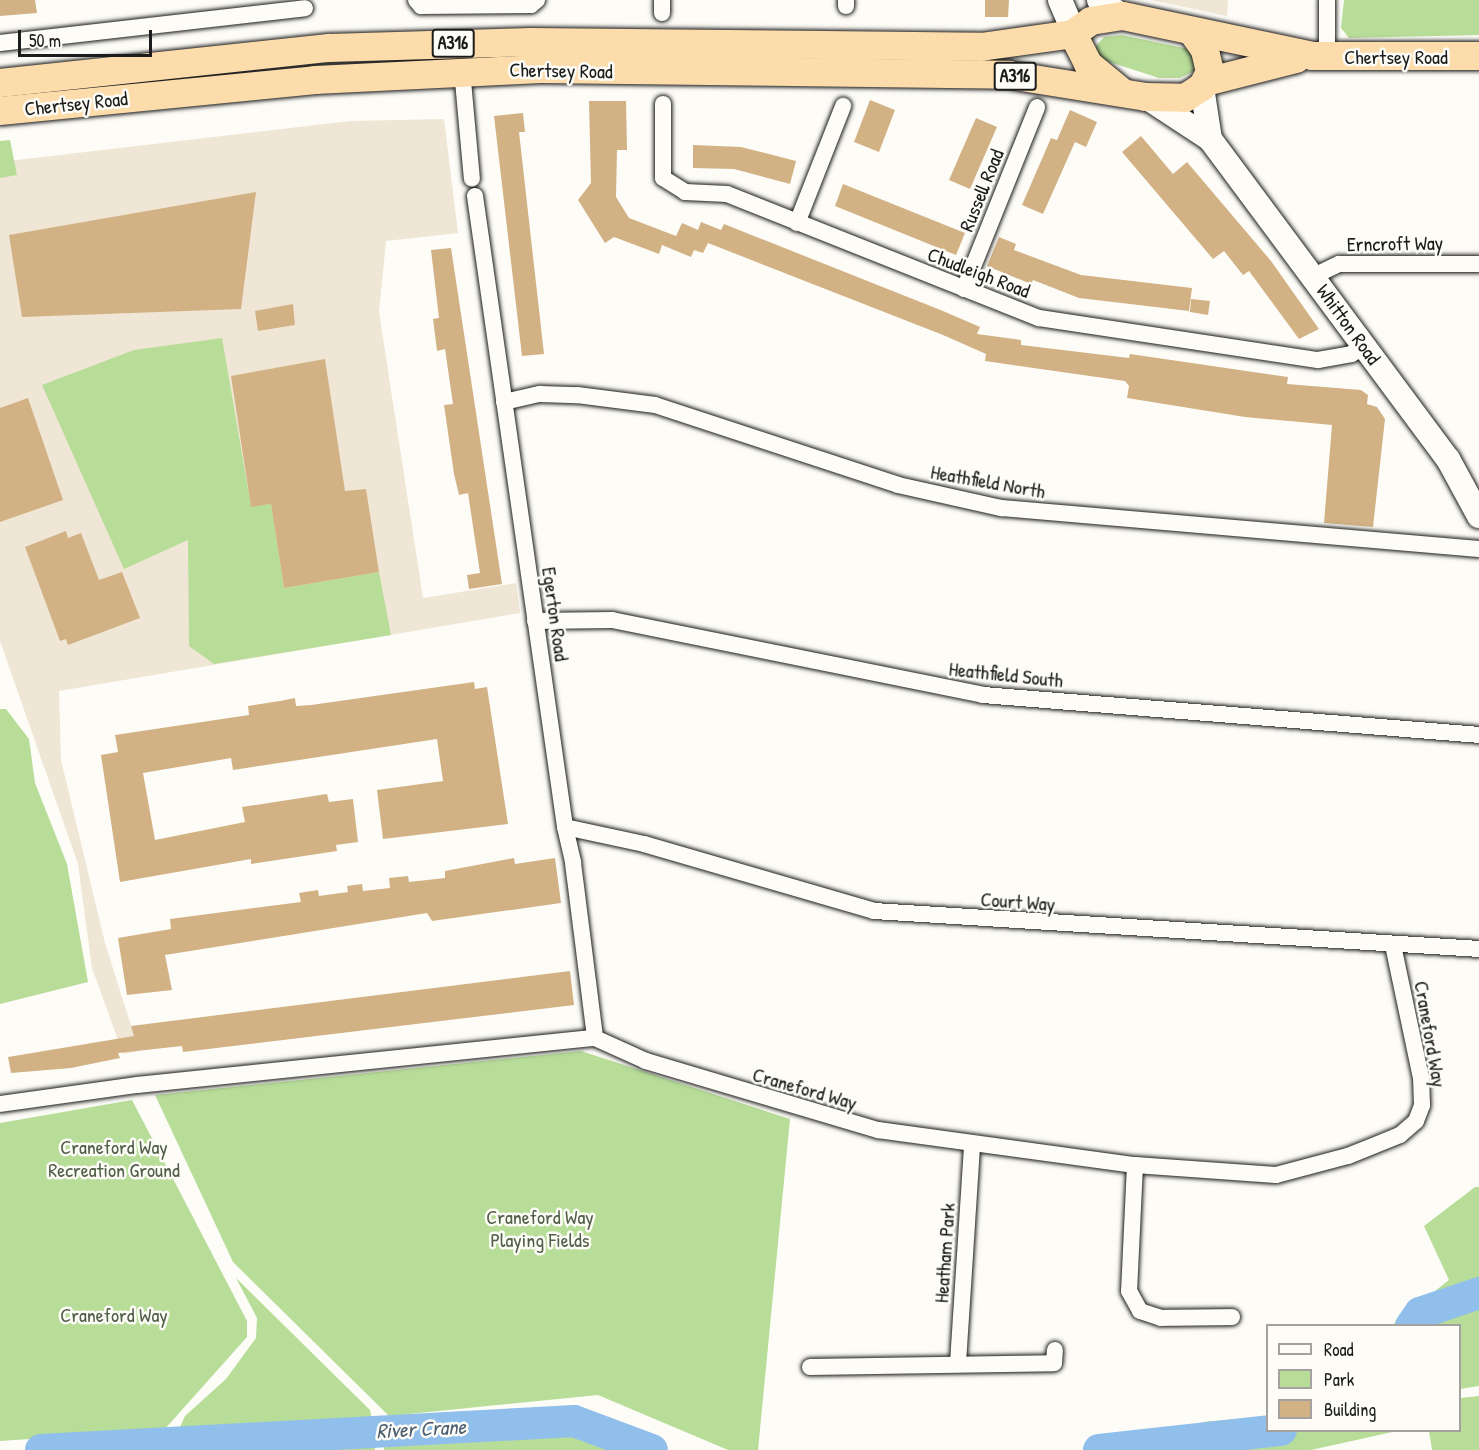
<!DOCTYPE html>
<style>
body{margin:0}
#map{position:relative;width:1479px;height:1450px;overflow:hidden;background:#fdfcf7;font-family:"Patrick Hand",sans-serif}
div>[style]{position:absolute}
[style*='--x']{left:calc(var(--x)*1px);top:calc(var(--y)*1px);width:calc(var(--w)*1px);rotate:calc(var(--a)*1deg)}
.built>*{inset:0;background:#f0e6d5}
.green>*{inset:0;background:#b7dd99}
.river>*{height:32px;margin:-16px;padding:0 16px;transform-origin:16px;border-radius:16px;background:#91bfeb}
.building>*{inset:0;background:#d2b285}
.roads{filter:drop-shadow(0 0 2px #1c1c1c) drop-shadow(0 0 2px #1c1c1c)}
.minor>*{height:16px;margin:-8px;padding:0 8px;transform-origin:8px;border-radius:8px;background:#fdfcf7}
.secondary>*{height:24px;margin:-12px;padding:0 12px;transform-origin:12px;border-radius:12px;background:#fdfcf7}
.trunk>*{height:28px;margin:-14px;padding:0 14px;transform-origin:14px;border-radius:14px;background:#fddcac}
span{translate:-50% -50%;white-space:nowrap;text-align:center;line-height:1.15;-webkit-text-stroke:5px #fdfcf7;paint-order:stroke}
.shield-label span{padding:2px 4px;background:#fdfcf7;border:2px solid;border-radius:4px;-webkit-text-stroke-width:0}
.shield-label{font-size:18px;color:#1c1c1c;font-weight:700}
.street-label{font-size:20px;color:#1c1c1c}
.park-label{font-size:20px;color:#526048}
.water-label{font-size:21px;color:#4b5d6f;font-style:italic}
.legend{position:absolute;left:1266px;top:1324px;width:195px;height:108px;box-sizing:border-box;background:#fdfcf7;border:2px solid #a3a29f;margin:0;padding:8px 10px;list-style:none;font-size:18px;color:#1c1c1c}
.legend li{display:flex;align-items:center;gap:12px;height:30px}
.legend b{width:30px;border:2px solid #a3a29f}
.scale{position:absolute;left:18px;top:30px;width:134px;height:27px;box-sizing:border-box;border:3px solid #1c1c1c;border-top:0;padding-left:8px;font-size:18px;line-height:21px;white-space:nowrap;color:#1c1c1c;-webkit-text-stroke:4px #fdfcf7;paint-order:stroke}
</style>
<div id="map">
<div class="built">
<i style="clip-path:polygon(1151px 0,1228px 0,1227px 16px)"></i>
<i style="clip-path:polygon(444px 119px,458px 233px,386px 241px,379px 312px,423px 598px,516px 583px,520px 613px,59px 691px,61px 760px,105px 943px,139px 1051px,123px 1054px,92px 968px,78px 864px,0 641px,0 162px,350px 121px)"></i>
</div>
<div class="green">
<i style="clip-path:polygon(1344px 0,1479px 0,1479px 35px,1349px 38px,1341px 28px)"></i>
<i style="clip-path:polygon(1122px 35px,1189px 49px,1196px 60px,1194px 71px,1180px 78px,1159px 78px,1097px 58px,1096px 46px,1104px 37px)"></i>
<i style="clip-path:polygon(10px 140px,17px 175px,0 178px,0 141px)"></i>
<i style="clip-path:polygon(222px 338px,251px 506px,271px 504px,284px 588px,379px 572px,391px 635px,214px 664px,189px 646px,188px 540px,124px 569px,42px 385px,134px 350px)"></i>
<i style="clip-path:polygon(0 709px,6px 709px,29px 739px,35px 783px,67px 864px,88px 982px,0 1004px)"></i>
<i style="clip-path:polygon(581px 1051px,790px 1119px,758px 1450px,728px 1450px,598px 1395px,389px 1416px,233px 1262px,155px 1095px)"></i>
<i style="clip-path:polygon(132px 1100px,247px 1321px,247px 1337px,164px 1430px,0 1441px,0 1123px)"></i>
<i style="clip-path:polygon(1475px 1187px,1479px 1187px,1479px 1386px,1460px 1389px,1460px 1326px,1392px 1325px,1449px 1280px,1424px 1226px)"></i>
<i style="clip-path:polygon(236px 1278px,370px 1410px,373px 1425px,180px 1427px,185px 1416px,226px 1379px,256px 1338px,257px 1318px)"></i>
<i style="clip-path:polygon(1479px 1396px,1479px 1450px,1432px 1450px,1429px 1431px,1460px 1430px,1460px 1398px)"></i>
<i style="clip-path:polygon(1267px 1416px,1268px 1430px,1397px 1431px,1311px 1450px,1145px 1450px,1181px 1446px,1203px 1422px)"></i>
<i style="clip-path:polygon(564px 1433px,620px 1450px,384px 1450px,383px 1442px)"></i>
<i style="clip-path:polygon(373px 1442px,375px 1450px,229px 1450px)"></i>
</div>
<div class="river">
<i style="--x:1411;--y:1326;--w:16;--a:-55"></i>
<i style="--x:1420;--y:1313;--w:62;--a:-18.7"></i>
<i style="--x:41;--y:1450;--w:534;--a:-3.11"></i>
<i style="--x:574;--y:1421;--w:83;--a:20.4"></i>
<i style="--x:1099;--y:1450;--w:183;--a:-6.3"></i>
</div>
<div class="building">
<i style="clip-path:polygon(0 0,35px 0,37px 13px,0 16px)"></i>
<i style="clip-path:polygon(985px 0,1009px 0,1008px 17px,985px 17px)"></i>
<i style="clip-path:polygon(870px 100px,895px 110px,879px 152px,854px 142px)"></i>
<i style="clip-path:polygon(589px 101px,626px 101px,627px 150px,617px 150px,616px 197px,629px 218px,676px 236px,682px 223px,698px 230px,701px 222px,721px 230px,724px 224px,943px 311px,980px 327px,977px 334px,1021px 340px,1021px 345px,1129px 358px,1130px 354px,1288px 377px,1287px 384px,1361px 390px,1368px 395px,1367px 404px,1377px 407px,1385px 419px,1373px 527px,1324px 523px,1332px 425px,1245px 417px,1127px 398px,1129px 386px,1125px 381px,985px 361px,986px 354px,943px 335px,708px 243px,703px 253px,694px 250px,691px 257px,662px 245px,659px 254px,614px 237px,605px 243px,578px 200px,591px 183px)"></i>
<i style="clip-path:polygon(1070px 110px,1097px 122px,1086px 147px,1075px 142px,1043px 214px,1022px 205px,1051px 138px,1057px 140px)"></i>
<i style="clip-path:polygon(523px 113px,525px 132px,519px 132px,544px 354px,522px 356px,494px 116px)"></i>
<i style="clip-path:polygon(976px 118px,997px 127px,970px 189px,949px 180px)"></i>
<i style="clip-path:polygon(1141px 136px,1173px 174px,1187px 162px,1271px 261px,1319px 329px,1299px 339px,1249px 271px,1243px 275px,1224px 251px,1213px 259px,1122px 152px)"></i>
<i style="clip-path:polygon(693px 145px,741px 147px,796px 161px,790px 184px,734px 169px,693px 168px)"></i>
<i style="clip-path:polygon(843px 184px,965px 233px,956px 255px,835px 206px)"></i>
<i style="clip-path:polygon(256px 192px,241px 309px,22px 317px,9px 235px)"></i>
<i style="clip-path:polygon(999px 237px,1016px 244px,1014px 250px,1081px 275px,1192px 288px,1189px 311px,1079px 298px,1033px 280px,1031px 284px,987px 266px)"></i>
<i style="clip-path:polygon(451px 248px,502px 584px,469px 589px,467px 575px,480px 573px,468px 493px,459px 495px,454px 474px,444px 405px,453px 404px,445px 349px,437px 351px,433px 319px,439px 318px,431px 250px)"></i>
<i style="clip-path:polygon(1191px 299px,1210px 301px,1208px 315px,1190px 312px)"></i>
<i style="clip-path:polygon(293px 304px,295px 325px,258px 331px,255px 311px)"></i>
<i style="clip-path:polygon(325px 359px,345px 491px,366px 489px,379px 572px,284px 588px,271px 504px,251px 507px,231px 376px)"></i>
<i style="clip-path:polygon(28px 398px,63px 500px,0 522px,0 408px)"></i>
<i style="clip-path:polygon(66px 531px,68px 538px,81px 533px,99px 580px,122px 572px,140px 618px,68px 645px,66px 639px,60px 641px,25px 547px)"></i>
<i style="clip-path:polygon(474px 682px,475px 689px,487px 687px,508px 824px,383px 839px,377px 790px,443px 781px,437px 739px,233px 770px,231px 758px,143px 773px,155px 840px,245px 822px,242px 807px,327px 794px,329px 802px,353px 799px,358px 842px,336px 845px,337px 851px,251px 864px,251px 859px,120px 882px,101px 755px,118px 752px,115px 735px,249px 715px,248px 706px,280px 701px,295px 698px,296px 706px,311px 705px)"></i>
<i style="clip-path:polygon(514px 858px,515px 864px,555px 858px,561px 903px,432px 921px,427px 913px,165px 955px,172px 990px,127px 995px,118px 938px,171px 929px,170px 919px,301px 902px,299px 893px,318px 890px,319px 896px,348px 892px,347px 886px,362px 884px,363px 891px,390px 888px,389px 878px,408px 876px,409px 882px,445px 878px,445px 871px)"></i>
<i style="clip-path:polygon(570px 971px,574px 1005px,183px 1052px,182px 1046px,118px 1053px,120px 1058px,71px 1068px,11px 1073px,8px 1057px,134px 1036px,131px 1026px)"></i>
</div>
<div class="roads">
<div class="minor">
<i style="--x:416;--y:0;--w:8;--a:50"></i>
<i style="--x:421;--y:6;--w:110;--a:-0.5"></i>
<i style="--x:531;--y:5;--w:8;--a:-40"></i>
<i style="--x:662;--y:0;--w:13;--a:90"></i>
<i style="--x:846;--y:0;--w:6;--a:90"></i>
<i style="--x:0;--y:43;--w:307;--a:-6.5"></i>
<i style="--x:1327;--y:56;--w:56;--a:-90"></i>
<i style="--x:462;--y:70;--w:109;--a:84.8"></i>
<i style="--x:663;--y:104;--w:74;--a:90"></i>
<i style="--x:663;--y:178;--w:26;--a:32"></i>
<i style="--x:685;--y:192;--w:42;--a:2.7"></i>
<i style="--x:727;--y:194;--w:336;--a:21.7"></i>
<i style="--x:1039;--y:318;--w:282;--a:8.6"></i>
<i style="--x:1318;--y:360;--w:34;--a:-10"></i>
<i style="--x:1351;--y:354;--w:16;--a:-27"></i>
<i style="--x:475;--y:196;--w:637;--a:81.88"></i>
<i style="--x:565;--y:827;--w:37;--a:77"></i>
<i style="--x:573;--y:863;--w:176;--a:82.8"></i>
<i style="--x:797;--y:223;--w:126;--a:-68.5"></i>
<i style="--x:1314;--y:276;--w:28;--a:-26"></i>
<i style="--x:1339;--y:264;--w:140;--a:0"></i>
<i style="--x:964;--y:289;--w:196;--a:-68.1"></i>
<i style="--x:504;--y:402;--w:37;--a:-13"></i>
<i style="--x:540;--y:394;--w:37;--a:2"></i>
<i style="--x:577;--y:395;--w:79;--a:7.3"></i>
<i style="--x:655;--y:405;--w:256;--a:18.2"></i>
<i style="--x:898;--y:485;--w:106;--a:12.6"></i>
<i style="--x:1001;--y:508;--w:480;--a:4.9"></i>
<i style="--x:535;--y:621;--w:77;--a:-0.7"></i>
<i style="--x:612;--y:620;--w:379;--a:11.4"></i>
<i style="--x:983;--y:695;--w:498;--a:4.6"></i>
<i style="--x:565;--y:827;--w:81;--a:12.1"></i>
<i style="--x:644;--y:844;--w:240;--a:16.2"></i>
<i style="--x:874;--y:911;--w:606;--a:3.59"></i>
<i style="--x:0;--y:1104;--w:138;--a:-7.9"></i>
<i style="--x:137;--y:1085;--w:460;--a:-5.9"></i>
<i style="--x:595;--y:1038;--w:56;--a:24.3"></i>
<i style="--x:646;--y:1061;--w:242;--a:16.6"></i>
<i style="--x:878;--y:1130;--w:259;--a:7.8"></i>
<i style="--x:1135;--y:1165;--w:141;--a:4.1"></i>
<i style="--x:1276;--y:1175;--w:74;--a:-14.8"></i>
<i style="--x:1348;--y:1156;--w:56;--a:-22"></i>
<i style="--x:1400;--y:1135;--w:21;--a:-41"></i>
<i style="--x:1416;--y:1121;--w:17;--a:-69"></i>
<i style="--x:1422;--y:1105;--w:27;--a:-92"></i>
<i style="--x:1421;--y:1078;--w:136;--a:-101.9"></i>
<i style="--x:1135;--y:1165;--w:126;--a:92.7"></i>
<i style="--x:1129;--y:1291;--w:23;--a:61"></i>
<i style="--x:1140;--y:1311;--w:22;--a:18"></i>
<i style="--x:1161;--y:1318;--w:71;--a:-0.8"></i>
<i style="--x:958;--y:1363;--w:218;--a:-86.3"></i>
<i style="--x:810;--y:1367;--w:244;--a:-0.9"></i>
<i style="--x:1054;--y:1363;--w:13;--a:-86"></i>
</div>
<div class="secondary">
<i style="--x:1060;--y:0;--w:34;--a:67"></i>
<i style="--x:1099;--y:0;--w:29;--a:34"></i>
<i style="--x:1202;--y:87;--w:53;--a:81.3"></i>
<i style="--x:1146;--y:97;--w:77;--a:33.3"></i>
<i style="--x:1210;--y:139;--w:399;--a:53.4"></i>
<i style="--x:1448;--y:459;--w:65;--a:61.5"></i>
</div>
<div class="trunk">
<i style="--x:1073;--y:34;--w:22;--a:-36"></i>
<i style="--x:1091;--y:21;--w:32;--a:-9"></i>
<i style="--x:1123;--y:16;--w:193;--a:11.9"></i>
<i style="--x:1312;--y:56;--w:167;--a:0"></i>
<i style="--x:1073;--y:34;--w:34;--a:63"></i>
<i style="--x:1088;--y:64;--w:44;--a:39.5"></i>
<i style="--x:1206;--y:82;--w:93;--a:-14.3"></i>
<i style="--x:0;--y:83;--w:331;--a:-6.1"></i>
<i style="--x:329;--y:48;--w:202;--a:-1.7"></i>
<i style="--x:531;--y:42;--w:450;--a:0.6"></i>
<i style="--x:981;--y:47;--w:93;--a:-8"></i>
<i style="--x:0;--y:111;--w:317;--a:-5.6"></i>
<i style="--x:315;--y:80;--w:226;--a:-2.8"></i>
<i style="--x:541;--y:69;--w:468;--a:0.7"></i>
<i style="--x:1009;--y:75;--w:139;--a:9.1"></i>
<i style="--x:1146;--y:97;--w:39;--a:1"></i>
<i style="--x:1185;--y:98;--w:20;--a:-33"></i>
<i style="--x:1202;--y:87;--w:17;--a:-62"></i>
<i style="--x:1210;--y:72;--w:23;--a:-103"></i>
<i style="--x:1205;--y:50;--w:19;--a:-125"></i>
</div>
</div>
<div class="shield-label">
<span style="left:453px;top:43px">A316</span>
<span style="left:1015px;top:76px">A316</span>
</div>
<div class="street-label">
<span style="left:1396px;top:56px">Chertsey Road</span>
<span style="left:561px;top:70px;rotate:1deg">Chertsey Road</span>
<span style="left:76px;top:103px;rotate:-6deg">Chertsey Road</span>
<span style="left:981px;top:190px;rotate:-68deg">Russell Road</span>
<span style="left:1395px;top:243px;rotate:-1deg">Erncroft Way</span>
<span style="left:979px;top:272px;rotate:21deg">Chudleigh Road</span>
<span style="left:1349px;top:324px;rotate:54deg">Whitton Road</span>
<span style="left:988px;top:481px;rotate:10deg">Heathfield North</span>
<span style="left:556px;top:614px;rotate:82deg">Egerton Road</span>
<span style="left:1006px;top:674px;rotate:6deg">Heathfield South</span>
<span style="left:1018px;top:901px;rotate:4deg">Court Way</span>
<span style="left:1431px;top:1034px;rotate:80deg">Craneford Way</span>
<span style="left:805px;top:1088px;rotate:16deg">Craneford Way</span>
<span style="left:944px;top:1253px;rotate:-86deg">Heatham Park</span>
</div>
<div class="park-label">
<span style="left:114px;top:1158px">Craneford Way<br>Recreation Ground</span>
<span style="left:540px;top:1228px">Craneford Way<br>Playing Fields</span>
<span style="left:114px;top:1314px">Craneford Way</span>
</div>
<div class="water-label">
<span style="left:421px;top:1429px;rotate:-3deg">River Crane</span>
</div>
<ul class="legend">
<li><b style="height:8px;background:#fdfcf7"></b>Road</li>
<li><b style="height:16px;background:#b7dd99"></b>Park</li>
<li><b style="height:16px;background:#d2b285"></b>Building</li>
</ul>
<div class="scale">50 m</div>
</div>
